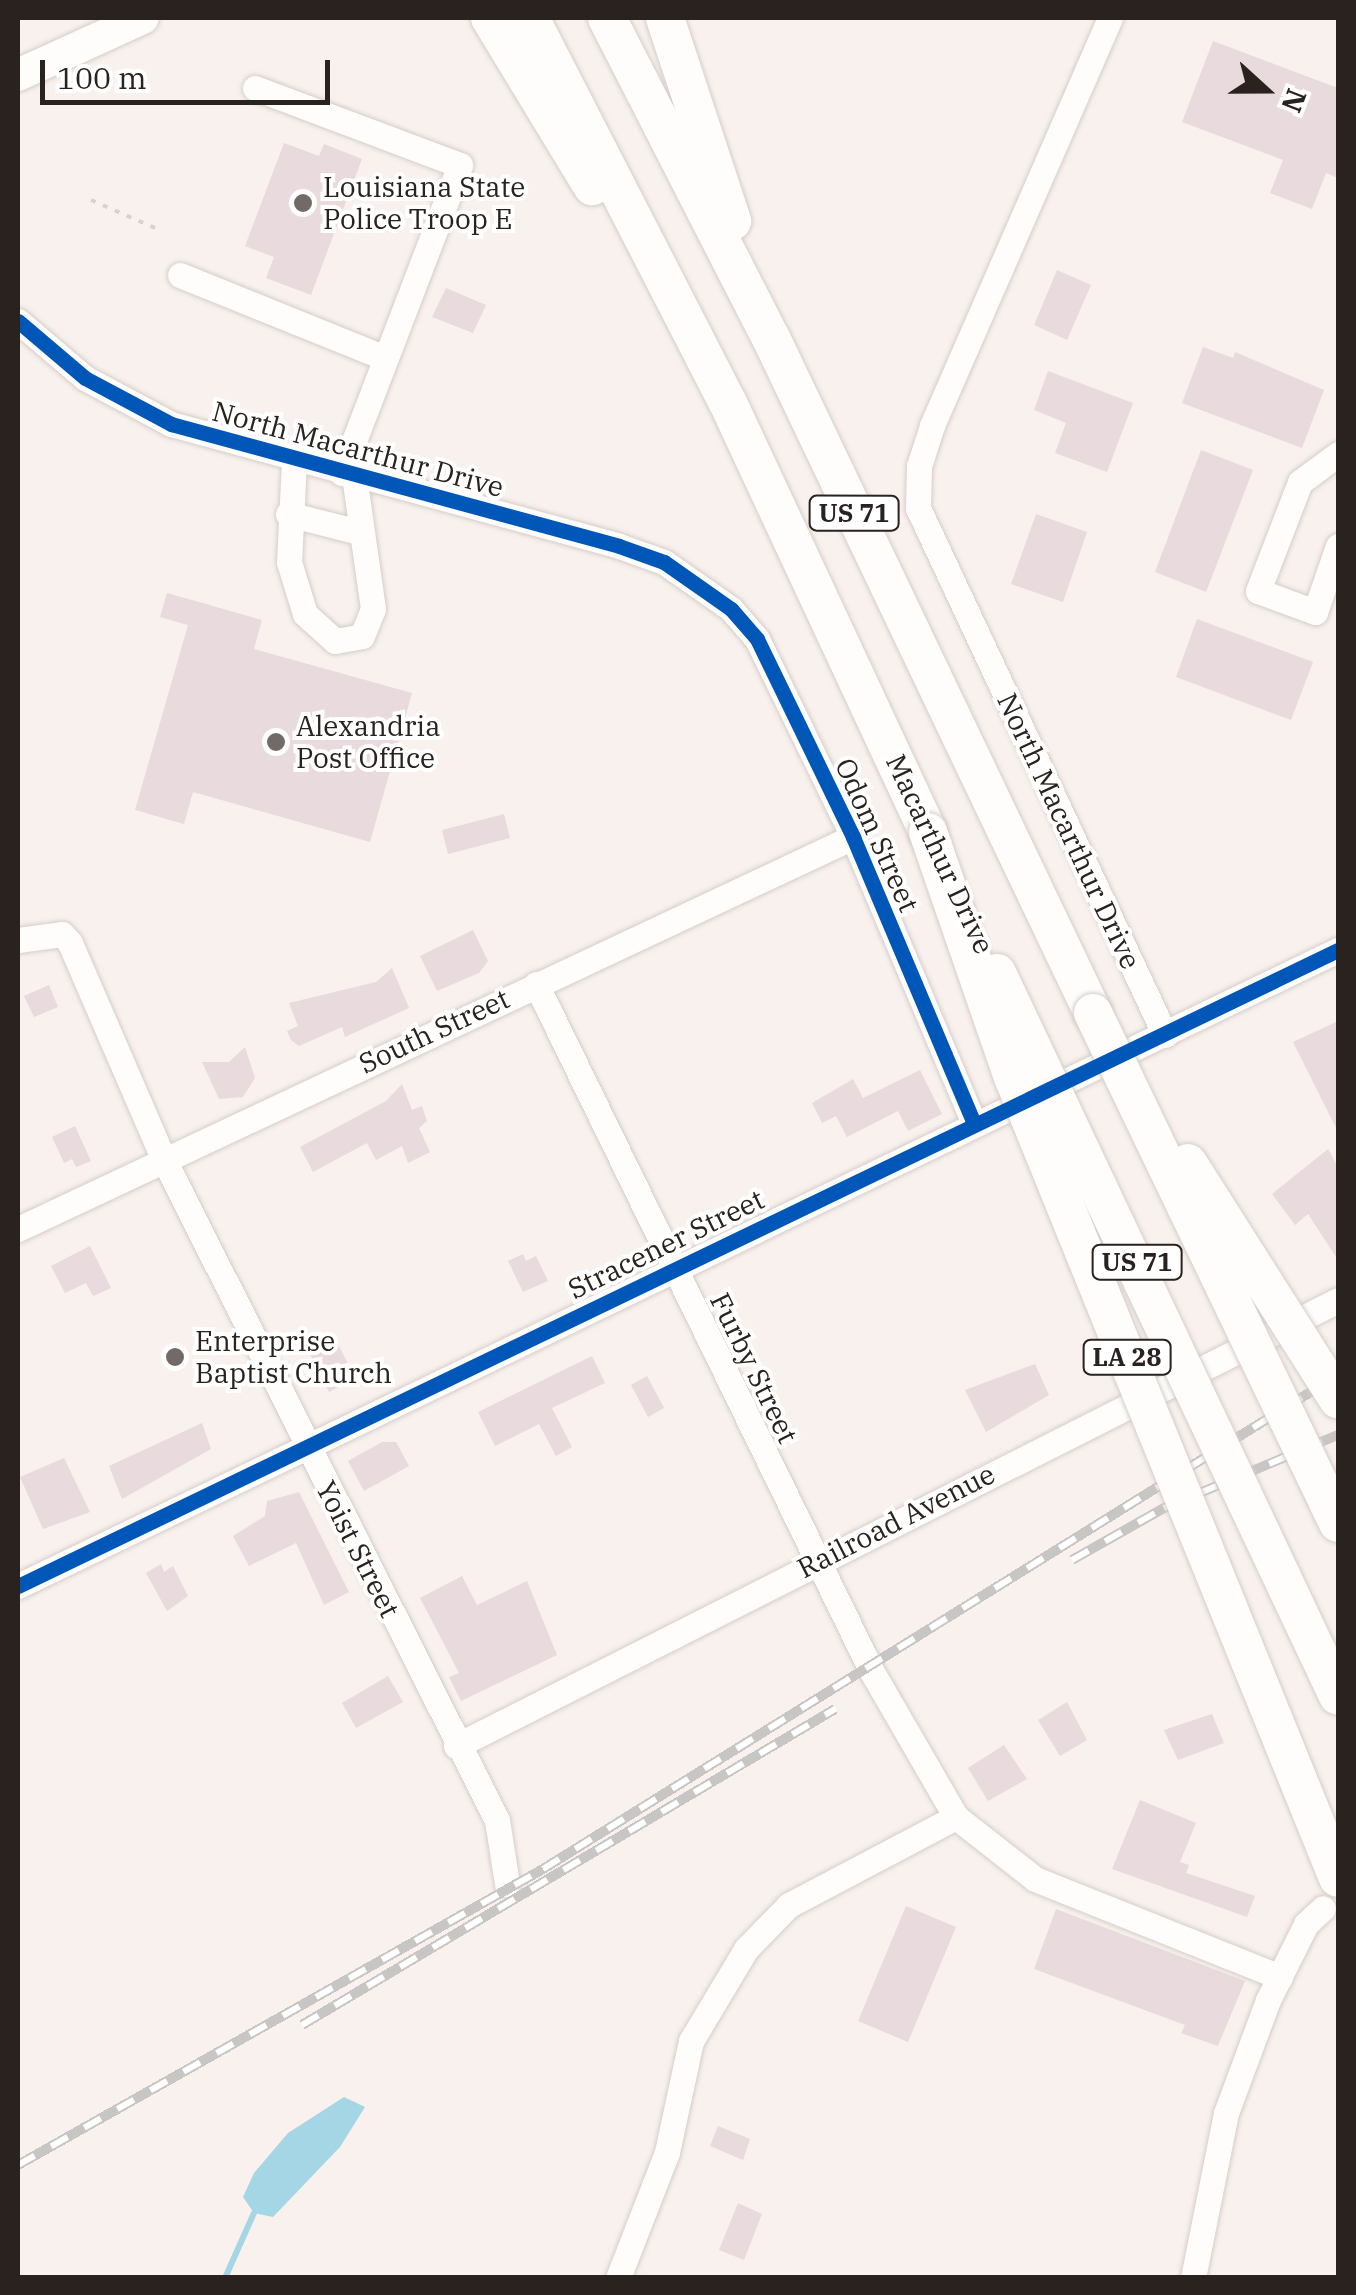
<!DOCTYPE html>
<style>
body{margin:0}
#map{position:relative;width:1356px;height:2295px;overflow:hidden;background:#f9f1ed;font-family:"IBM Plex Serif",serif}
div>[style]{position:absolute}
[style*='--x']{left:calc(var(--x)*1px);top:calc(var(--y)*1px);width:calc(var(--w)*1px);rotate:calc(var(--a)*1deg)}
.water>*{inset:0;background:#a4d6e5}
.stream>*{height:6px;margin:-3px;padding:0 3px;transform-origin:3px;border-radius:3px;background:#a4d6e5}
.building>*{inset:0;background:#e8dadd}
.path>*{height:4px;margin-top:-2px;transform-origin:0;background:repeating-linear-gradient(90deg,#d5d3d2 0 5px,transparent 0 13px)}
.roads{filter:drop-shadow(0 0 2px #d5cdc9) drop-shadow(0 0 2px #d5cdc9)}
.minor>*{height:25px;margin:-12.5px;padding:0 12.5px;transform-origin:12.5px;border-radius:12.5px;background:#fefdfc}
.major>*{height:32px;margin:-16px;padding:0 16px;transform-origin:16px;border-radius:16px;background:#fefdfc}
.highway>*{height:38px;margin:-19px;padding:0 19px;transform-origin:19px;border-radius:19px;background:#fefdfc}
.rail>*{height:10px;margin-top:-5px;transform-origin:0;background:repeating-linear-gradient(90deg,#fff 0 19px,#c8c6c5 0 38px);box-sizing:border-box;border-block:2px solid #c8c6c5}
.bridges{filter:drop-shadow(0 0 2px #d5cdc9) drop-shadow(0 0 2px #d5cdc9)}
.highway-bridge>*{height:38px;margin:-19px;padding:0 19px;transform-origin:19px;border-radius:19px;background:#fefdfc}
.cycleway>*{height:15px;margin:-7.5px;padding:0 7.5px;transform-origin:7.5px;border-radius:7.5px;background:#0057b8}
.dots>*{width:28px;height:28px;translate:-50% -50%;box-sizing:border-box;border:5px solid #fff;border-radius:50%}
span{translate:-50% -50%;white-space:nowrap;text-align:center;line-height:1.15;-webkit-text-stroke:8px #fff;paint-order:stroke}
.shield-label span{padding:2px 8px;background:#fff;border:2px solid;border-radius:8px;-webkit-text-stroke-width:0}
.shield-label{font-size:25px;color:#29221f;font-weight:700}
.poi-label{font-size:28px;color:#29221f}
.left{translate:0 -50%;text-align:left}
.street-label{font-size:28px;color:#29221f}
.frame{position:absolute;inset:0;border:20px solid #29221f;pointer-events:none}
.north{position:absolute;left:1216px;top:40px;width:100px;height:100px;-webkit-text-stroke:8px #fff;paint-order:stroke;rotate:111deg;font-size:28px;font-weight:700;line-height:40px;text-align:center;color:#29221f}
.north::after{content:'';display:block;margin:auto;width:35px;height:45px;background:#29221f;clip-path:polygon(50% 0,100% 100%,50% 72%,0 100%)}
.scale{position:absolute;left:40px;top:60px;width:290px;height:45px;box-sizing:border-box;border:5px solid #29221f;border-top:0;padding-left:12px;font-size:30px;line-height:35px;white-space:nowrap;color:#29221f;-webkit-text-stroke:8px #fff;paint-order:stroke}
</style>
<div id="map">
<div class="water">
<i style="clip-path:polygon(344px 2097px,365px 2107px,340px 2147px,273px 2217px,254px 2213px,243px 2197px,254px 2173px,288px 2133px)"></i>
</div>
<div class="stream">
<i style="--x:225;--y:2278;--w:71;--a:-66"></i>
</div>
<div class="building">
<i style="clip-path:polygon(1213px 41px,1338px 88px,1338px 178px,1326px 173px,1312px 209px,1270px 193px,1283px 160px,1182px 122px)"></i>
<i style="clip-path:polygon(284px 143px,319px 156px,324px 144px,362px 159px,311px 295px,266px 278px,274px 257px,245px 246px)"></i>
<i style="clip-path:polygon(1057px 270px,1091px 285px,1067px 340px,1034px 325px)"></i>
<i style="clip-path:polygon(446px 288px,486px 305px,473px 333px,432px 317px)"></i>
<i style="clip-path:polygon(1203px 347px,1233px 358px,1235px 352px,1324px 390px,1302px 448px,1182px 403px)"></i>
<i style="clip-path:polygon(1048px 371px,1133px 403px,1107px 472px,1055px 453px,1066px 423px,1034px 410px)"></i>
<i style="clip-path:polygon(1201px 450px,1253px 470px,1206px 592px,1155px 572px)"></i>
<i style="clip-path:polygon(1036px 514px,1087px 532px,1063px 602px,1011px 584px)"></i>
<i style="clip-path:polygon(167px 593px,262px 620px,254px 649px,412px 693px,370px 842px,193px 792px,184px 824px,135px 810px,188px 625px,160px 617px)"></i>
<i style="clip-path:polygon(1197px 619px,1313px 662px,1291px 720px,1176px 677px)"></i>
<i style="clip-path:polygon(504px 814px,510px 838px,448px 854px,442px 830px)"></i>
<i style="clip-path:polygon(473px 930px,488px 961px,479px 973px,437px 991px,420px 956px)"></i>
<i style="clip-path:polygon(392px 968px,409px 1008px,345px 1037px,342px 1027px,299px 1046px,291px 1040px,287px 1031px,298px 1026px,289px 1003px,376px 982px)"></i>
<i style="clip-path:polygon(49px 985px,58px 1007px,34px 1017px,24px 996px)"></i>
<i style="clip-path:polygon(1338px 1021px,1338px 1132px,1293px 1042px)"></i>
<i style="clip-path:polygon(245px 1047px,255px 1078px,243px 1097px,219px 1099px,202px 1062px,229px 1062px)"></i>
<i style="clip-path:polygon(920px 1070px,942px 1114px,908px 1131px,898px 1111px,847px 1137px,836px 1116px,822px 1123px,812px 1103px,853px 1079px,863px 1098px)"></i>
<i style="clip-path:polygon(402px 1084px,412px 1110px,422px 1106px,427px 1121px,419px 1128px,430px 1152px,408px 1163px,402px 1146px,376px 1160px,367px 1143px,313px 1172px,300px 1147px,386px 1101px)"></i>
<i style="clip-path:polygon(75px 1126px,91px 1161px,76px 1167px,72px 1159px,64px 1163px,52px 1137px)"></i>
<i style="clip-path:polygon(1328px 1149px,1338px 1167px,1338px 1260px,1308px 1214px,1295px 1225px,1272px 1194px)"></i>
<i style="clip-path:polygon(90px 1246px,111px 1288px,93px 1296px,86px 1283px,65px 1293px,51px 1266px)"></i>
<i style="clip-path:polygon(523px 1254px,526px 1261px,536px 1256px,548px 1281px,523px 1292px,508px 1261px)"></i>
<i style="clip-path:polygon(334px 1336px,355px 1378px,329px 1392px,308px 1350px)"></i>
<i style="clip-path:polygon(592px 1356px,605px 1383px,552px 1408px,572px 1447px,556px 1456px,539px 1424px,495px 1446px,478px 1412px)"></i>
<i style="clip-path:polygon(1035px 1364px,1049px 1395px,986px 1432px,965px 1390px)"></i>
<i style="clip-path:polygon(647px 1376px,664px 1408px,648px 1417px,631px 1385px)"></i>
<i style="clip-path:polygon(202px 1423px,211px 1449px,122px 1499px,109px 1466px)"></i>
<i style="clip-path:polygon(382px 1442px,396px 1442px,409px 1466px,364px 1491px,348px 1461px)"></i>
<i style="clip-path:polygon(64px 1458px,90px 1512px,43px 1529px,20px 1477px)"></i>
<i style="clip-path:polygon(299px 1492px,349px 1592px,324px 1605px,296px 1543px,249px 1566px,233px 1536px,265px 1516px,267px 1501px)"></i>
<i style="clip-path:polygon(161px 1564px,164px 1572px,173px 1566px,188px 1596px,167px 1611px,146px 1573px)"></i>
<i style="clip-path:polygon(462px 1576px,477px 1605px,527px 1581px,557px 1655px,461px 1701px,449px 1677px,459px 1673px,420px 1598px)"></i>
<i style="clip-path:polygon(388px 1676px,403px 1702px,356px 1728px,342px 1703px)"></i>
<i style="clip-path:polygon(1067px 1702px,1087px 1740px,1060px 1756px,1038px 1720px)"></i>
<i style="clip-path:polygon(1212px 1714px,1224px 1743px,1178px 1760px,1164px 1730px)"></i>
<i style="clip-path:polygon(1004px 1745px,1027px 1779px,988px 1801px,968px 1768px)"></i>
<i style="clip-path:polygon(1140px 1800px,1196px 1823px,1180px 1862px,1189px 1865px,1186px 1873px,1255px 1896px,1247px 1917px,1112px 1869px)"></i>
<i style="clip-path:polygon(906px 1906px,956px 1927px,908px 2042px,858px 2021px)"></i>
<i style="clip-path:polygon(1056px 1909px,1245px 1981px,1218px 2046px,1181px 2033px,1185px 2025px,1034px 1969px)"></i>
<i style="clip-path:polygon(718px 2126px,750px 2139px,743px 2160px,710px 2146px)"></i>
<i style="clip-path:polygon(738px 2203px,762px 2214px,744px 2260px,719px 2250px)"></i>
</div>
<div class="path">
<i style="--x:91;--y:200;--w:70;--a:23.6"></i>
</div>
<div class="roads">
<div class="minor">
<i style="--x:1110;--y:18;--w:445;--a:113.6"></i>
<i style="--x:932;--y:426;--w:42;--a:108"></i>
<i style="--x:919;--y:466;--w:42;--a:91.4"></i>
<i style="--x:918;--y:508;--w:582;--a:64.89"></i>
<i style="--x:255;--y:88;--w:219;--a:20.6"></i>
<i style="--x:460;--y:165;--w:330;--a:111"></i>
<i style="--x:180;--y:275;--w:221;--a:22"></i>
<i style="--x:18;--y:321;--w:88;--a:40.4"></i>
<i style="--x:85;--y:378;--w:98;--a:28.1"></i>
<i style="--x:171;--y:424;--w:464;--a:15.2"></i>
<i style="--x:619;--y:546;--w:48;--a:19.6"></i>
<i style="--x:664;--y:562;--w:82;--a:35"></i>
<i style="--x:731;--y:609;--w:40;--a:49"></i>
<i style="--x:757;--y:639;--w:220;--a:64.1"></i>
<i style="--x:853;--y:837;--w:308;--a:67.1"></i>
<i style="--x:1338;--y:454;--w:47;--a:143.6"></i>
<i style="--x:1300;--y:482;--w:117;--a:111.1"></i>
<i style="--x:1258;--y:591;--w:61;--a:20.2"></i>
<i style="--x:1315;--y:612;--w:70;--a:-70.8"></i>
<i style="--x:294;--y:461;--w:101;--a:92.8"></i>
<i style="--x:289;--y:562;--w:54;--a:72.9"></i>
<i style="--x:305;--y:614;--w:40;--a:42"></i>
<i style="--x:335;--y:641;--w:27;--a:-10"></i>
<i style="--x:362;--y:636;--w:29;--a:-68"></i>
<i style="--x:373;--y:609;--w:134;--a:-98.1"></i>
<i style="--x:288;--y:514;--w:73;--a:14.2"></i>
<i style="--x:18;--y:940;--w:44;--a:-7.8"></i>
<i style="--x:62;--y:934;--w:12;--a:48"></i>
<i style="--x:70;--y:943;--w:234;--a:66.6"></i>
<i style="--x:163;--y:1158;--w:741;--a:63.23"></i>
<i style="--x:497;--y:1820;--w:65;--a:81.1"></i>
<i style="--x:536;--y:984;--w:763;--a:63.97"></i>
<i style="--x:871;--y:1670;--w:170;--a:60"></i>
<i style="--x:956;--y:1817;--w:100;--a:38.1"></i>
<i style="--x:1035;--y:1879;--w:264;--a:21.8"></i>
<i style="--x:18;--y:1229;--w:922;--a:-25.15"></i>
<i style="--x:18;--y:1586;--w:1465;--a:-25.73"></i>
<i style="--x:456;--y:1746;--w:988;--a:-26.82"></i>
<i style="--x:618;--y:2278;--w:135;--a:-68.7"></i>
<i style="--x:667;--y:2152;--w:114;--a:-77.8"></i>
<i style="--x:691;--y:2041;--w:107;--a:-59.1"></i>
<i style="--x:746;--y:1949;--w:62;--a:-45.7"></i>
<i style="--x:789;--y:1905;--w:189;--a:-27.8"></i>
<i style="--x:1193;--y:2278;--w:168;--a:-78.7"></i>
<i style="--x:1226;--y:2113;--w:121;--a:-69.6"></i>
<i style="--x:1268;--y:2000;--w:85;--a:-63.4"></i>
<i style="--x:1306;--y:1924;--w:23;--a:-43"></i>
</div>
<div class="major">
<i style="--x:18;--y:75;--w:137;--a:-24.5"></i>
</div>
<div class="highway">
<i style="--x:490;--y:18;--w:197;--a:58.7"></i>
<i style="--x:530;--y:18;--w:433;--a:62.8"></i>
<i style="--x:728;--y:403;--w:473;--a:65"></i>
<i style="--x:607;--y:18;--w:360;--a:62.9"></i>
<i style="--x:771;--y:338;--w:748;--a:64.5"></i>
<i style="--x:665;--y:18;--w:214;--a:71.7"></i>
</div>
</div>
<div class="rail">
<i style="--x:1072;--y:1560;--w:106;--a:-29.5"></i>
<i style="--x:1164;--y:1508;--w:189;--a:-22.8"></i>
<i style="--x:302;--y:2025;--w:620;--a:-30.66"></i>
<i style="--x:18;--y:2165;--w:603;--a:-29.41"></i>
<i style="--x:543;--y:1869;--w:936;--a:-31.86"></i>
</div>
<div class="bridges">
<div class="highway-bridge">
<i style="--x:928;--y:832;--w:259;--a:70.9"></i>
<i style="--x:1013;--y:1077;--w:864;--a:67.92"></i>
<i style="--x:997;--y:973;--w:799;--a:64.75"></i>
<i style="--x:1093;--y:1013;--w:566;--a:64.34"></i>
<i style="--x:1188;--y:1163;--w:280;--a:57.6"></i>
</div>
</div>
<div class="cycleway">
<i style="--x:18;--y:321;--w:88;--a:40.4"></i>
<i style="--x:85;--y:378;--w:98;--a:28.1"></i>
<i style="--x:171;--y:424;--w:464;--a:15.2"></i>
<i style="--x:619;--y:546;--w:48;--a:19.6"></i>
<i style="--x:664;--y:562;--w:82;--a:35"></i>
<i style="--x:731;--y:609;--w:40;--a:49"></i>
<i style="--x:757;--y:639;--w:220;--a:64.1"></i>
<i style="--x:853;--y:837;--w:308;--a:67.1"></i>
<i style="--x:18;--y:1586;--w:1465;--a:-25.73"></i>
</div>
<div class="dots">
<i style="left:303px;top:203px;background:#726a67"></i>
<i style="left:276px;top:742px;background:#726a67"></i>
<i style="left:175px;top:1357px;background:#726a67"></i>
</div>
<div class="shield-label">
<span style="left:854px;top:513px">US 71</span>
<span style="left:1137px;top:1262px">US 71</span>
<span style="left:1127px;top:1357px">LA 28</span>
</div>
<div class="poi-label">
<span class="left" style="left:323px;top:203px">Louisiana State<br>Police Troop E</span>
<span class="left" style="left:296px;top:742px">Alexandria<br>Post Office</span>
<span class="left" style="left:195px;top:1357px">Enterprise<br>Baptist Church</span>
</div>
<div class="street-label">
<span style="left:358px;top:449px;rotate:15deg">North Macarthur Drive</span>
<span style="left:1069px;top:831px;rotate:65deg">North Macarthur Drive</span>
<span style="left:877px;top:835px;rotate:66deg">Odom Street</span>
<span style="left:940px;top:854px;rotate:65deg">Macarthur Drive</span>
<span style="left:434px;top:1031px;rotate:-25deg">South Street</span>
<span style="left:666px;top:1244px;rotate:-26deg">Stracener Street</span>
<span style="left:754px;top:1368px;rotate:64deg">Furby Street</span>
<span style="left:896px;top:1521px;rotate:-27deg">Railroad Avenue</span>
<span style="left:358px;top:1549px;rotate:63deg">Yoist Street</span>
</div>
<div class="frame"></div>
<div class="north">N</div>
<div class="scale">100 m</div>
</div>
